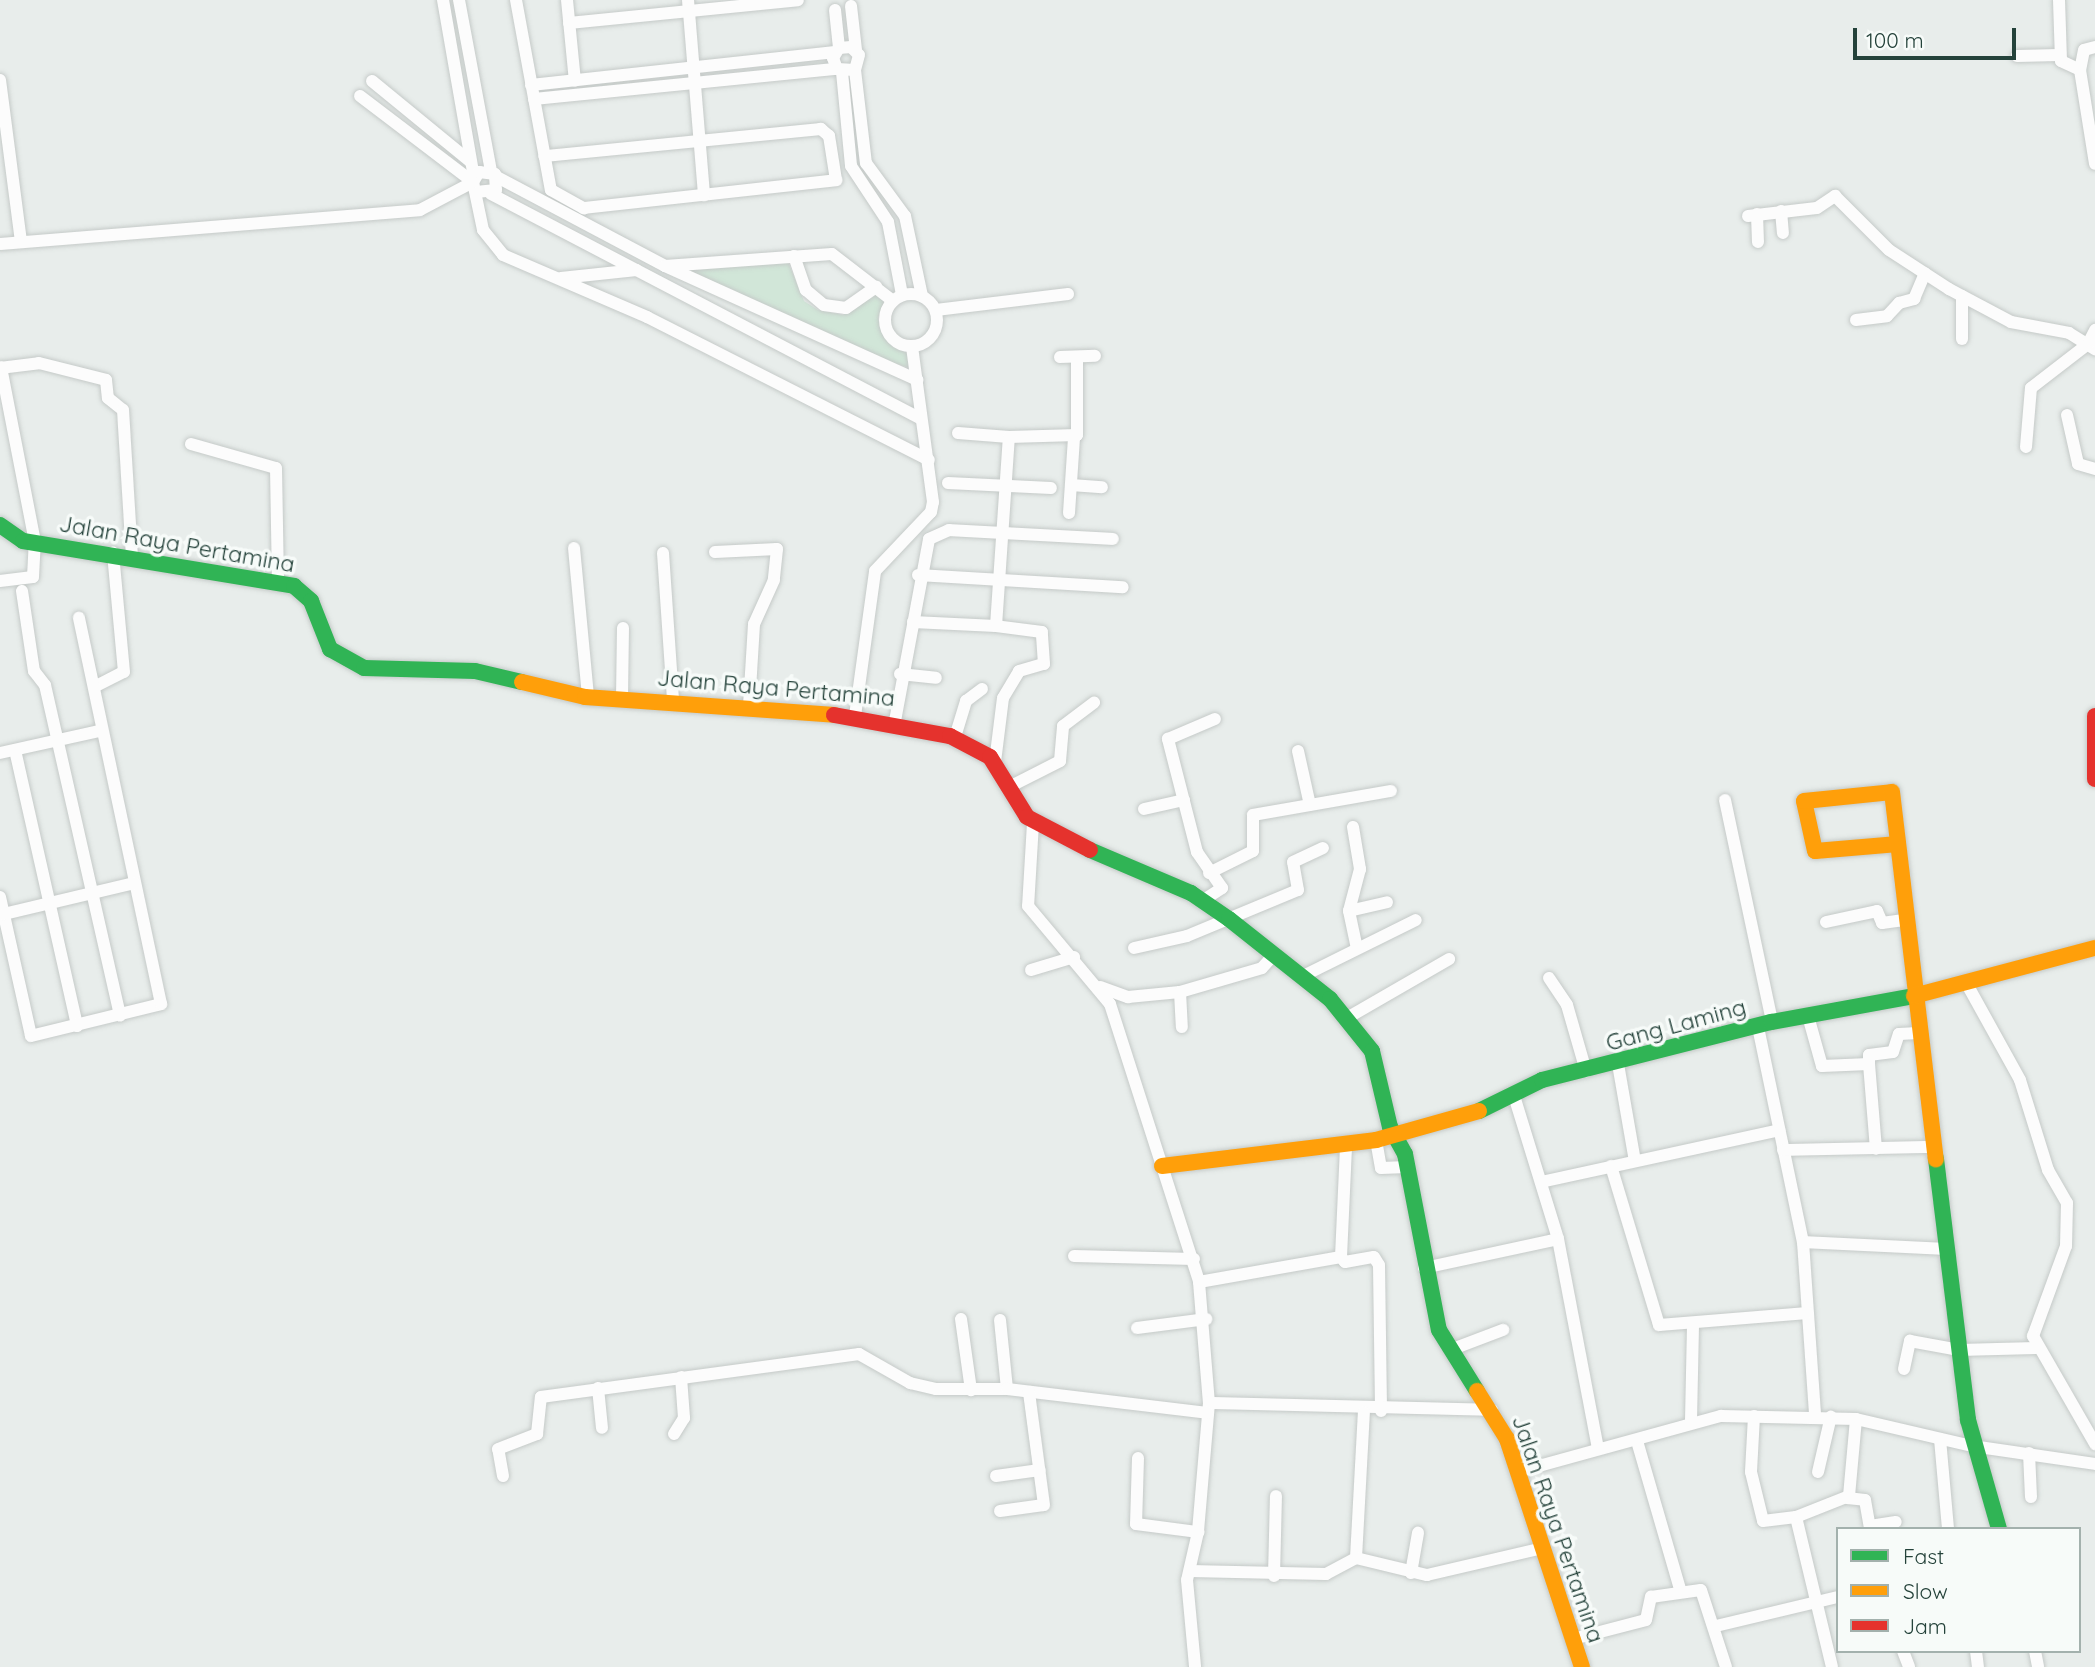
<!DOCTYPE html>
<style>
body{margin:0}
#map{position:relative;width:2095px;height:1667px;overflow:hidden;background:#e8edeb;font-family:Quicksand,sans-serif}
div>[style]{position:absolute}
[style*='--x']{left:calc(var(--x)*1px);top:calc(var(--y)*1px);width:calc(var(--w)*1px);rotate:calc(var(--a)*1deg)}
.green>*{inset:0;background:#d1e6d8}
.roads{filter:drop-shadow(0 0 2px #c5cac8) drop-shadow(0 0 2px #c5cac8)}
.street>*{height:12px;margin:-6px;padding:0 6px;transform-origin:6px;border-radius:6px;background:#fcfcfc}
.street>.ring{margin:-6px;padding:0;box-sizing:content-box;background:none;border:12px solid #fcfcfc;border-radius:50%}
.fast>*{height:16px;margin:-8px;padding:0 8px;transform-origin:8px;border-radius:8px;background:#30b455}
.slow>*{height:16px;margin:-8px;padding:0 8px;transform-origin:8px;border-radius:8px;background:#ff9f0a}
.jam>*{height:16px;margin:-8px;padding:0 8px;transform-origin:8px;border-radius:8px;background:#e5322d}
span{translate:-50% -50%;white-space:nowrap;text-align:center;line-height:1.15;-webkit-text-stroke:7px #f7fbf9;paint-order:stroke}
.street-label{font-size:23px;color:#24423a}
.legend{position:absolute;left:1836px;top:1527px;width:245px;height:126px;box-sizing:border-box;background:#f7fbf9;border:2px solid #a3b1ad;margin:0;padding:9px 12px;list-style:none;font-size:21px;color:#24423a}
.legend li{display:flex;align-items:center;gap:14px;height:35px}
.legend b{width:35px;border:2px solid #a3b1ad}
.scale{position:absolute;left:1853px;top:28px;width:163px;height:32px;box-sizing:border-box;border:4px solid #24423a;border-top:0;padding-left:9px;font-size:21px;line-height:24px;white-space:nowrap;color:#24423a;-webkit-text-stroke:5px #f7fbf9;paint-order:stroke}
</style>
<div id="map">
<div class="green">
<i style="clip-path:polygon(788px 262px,804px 301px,818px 310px,843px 315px,876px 295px,885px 301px,878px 318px,882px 334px,908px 354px,911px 368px,874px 358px,687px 269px)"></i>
</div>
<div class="roads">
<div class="street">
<i style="--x:443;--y:0;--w:180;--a:80.1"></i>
<i style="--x:459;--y:0;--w:174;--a:79.4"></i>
<i style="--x:516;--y:0;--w:193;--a:79.6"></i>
<i style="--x:551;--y:190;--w:38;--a:29"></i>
<i style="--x:584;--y:208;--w:254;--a:-6.3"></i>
<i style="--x:836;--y:180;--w:45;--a:-99"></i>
<i style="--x:829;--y:136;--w:11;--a:-139"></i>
<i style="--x:821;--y:129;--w:278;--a:174.4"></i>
<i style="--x:567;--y:0;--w:81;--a:84.4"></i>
<i style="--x:688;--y:0;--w:196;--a:85.3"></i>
<i style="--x:2059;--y:0;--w:61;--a:88.1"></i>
<i style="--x:2061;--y:61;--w:21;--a:25"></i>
<i style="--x:851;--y:6;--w:44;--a:83.5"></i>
<i style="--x:835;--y:10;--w:38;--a:84"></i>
<i style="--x:569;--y:23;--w:230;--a:-5.7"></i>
<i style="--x:2095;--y:47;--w:11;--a:165"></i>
<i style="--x:2084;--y:50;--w:20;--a:101"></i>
<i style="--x:2080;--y:70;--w:95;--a:80.9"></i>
<i style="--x:2017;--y:56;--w:42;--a:-1.4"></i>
<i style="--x:855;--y:70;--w:18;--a:-177"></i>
<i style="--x:837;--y:69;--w:12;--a:-110"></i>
<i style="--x:833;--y:58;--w:12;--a:-59"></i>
<i style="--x:839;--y:48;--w:12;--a:-5"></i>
<i style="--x:851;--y:47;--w:11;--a:45"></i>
<i style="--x:859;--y:55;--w:16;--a:105"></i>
<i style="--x:855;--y:70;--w:94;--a:83.3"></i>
<i style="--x:866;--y:163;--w:66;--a:53.7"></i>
<i style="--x:905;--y:216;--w:82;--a:78"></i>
<i style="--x:842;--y:72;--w:94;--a:84.5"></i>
<i style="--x:851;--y:166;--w:67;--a:56.5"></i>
<i style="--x:888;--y:222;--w:74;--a:79.1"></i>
<i style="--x:0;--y:80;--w:163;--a:82.6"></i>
<i style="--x:372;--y:81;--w:128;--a:39.3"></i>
<i style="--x:531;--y:85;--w:306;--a:-6.2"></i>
<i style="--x:534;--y:99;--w:304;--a:-5.7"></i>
<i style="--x:497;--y:177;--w:190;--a:27.9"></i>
<i style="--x:665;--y:266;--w:277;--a:24.3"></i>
<i style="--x:476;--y:192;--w:20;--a:-6"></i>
<i style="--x:496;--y:190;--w:16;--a:-94"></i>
<i style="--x:495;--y:174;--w:16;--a:-173"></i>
<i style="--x:479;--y:172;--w:12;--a:121"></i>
<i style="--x:473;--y:182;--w:49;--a:78.2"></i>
<i style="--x:483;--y:230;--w:32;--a:51"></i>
<i style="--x:503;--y:255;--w:157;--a:23.3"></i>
<i style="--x:647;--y:317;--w:316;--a:26.9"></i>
<i style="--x:491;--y:194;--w:485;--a:27.6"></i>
<i style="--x:1781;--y:211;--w:22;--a:85"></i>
<i style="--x:1757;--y:214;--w:28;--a:88"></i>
<i style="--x:1748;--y:216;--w:69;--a:-6.6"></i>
<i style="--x:1817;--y:208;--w:22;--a:-34"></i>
<i style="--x:1835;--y:196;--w:76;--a:45"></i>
<i style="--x:1889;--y:250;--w:72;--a:33"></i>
<i style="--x:1949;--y:289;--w:70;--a:28"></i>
<i style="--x:2011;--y:322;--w:59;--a:10.7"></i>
<i style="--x:2069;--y:333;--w:31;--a:32"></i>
<i style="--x:0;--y:244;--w:421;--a:-4.6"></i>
<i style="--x:420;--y:210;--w:60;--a:-27.8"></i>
<i style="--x:473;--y:182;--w:142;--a:-142.7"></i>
<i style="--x:794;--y:256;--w:36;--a:71"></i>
<i style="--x:806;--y:290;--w:23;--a:40"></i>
<i style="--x:824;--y:305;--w:22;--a:8"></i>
<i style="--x:846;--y:308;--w:37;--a:-35"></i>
<i style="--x:665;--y:266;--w:167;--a:-4.1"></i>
<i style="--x:832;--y:254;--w:77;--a:37.6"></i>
<i style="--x:561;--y:278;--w:76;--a:-6"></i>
<i class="ring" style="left:885px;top:294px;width:40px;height:40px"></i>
<i style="--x:936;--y:310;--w:133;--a:-6.9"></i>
<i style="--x:1856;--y:320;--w:31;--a:-7"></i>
<i style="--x:1887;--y:316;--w:18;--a:-47"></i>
<i style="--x:1899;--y:303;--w:16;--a:-15"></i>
<i style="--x:1914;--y:299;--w:28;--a:-67"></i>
<i style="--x:1962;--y:339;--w:43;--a:-90"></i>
<i style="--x:1060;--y:357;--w:35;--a:-2"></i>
<i style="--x:0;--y:368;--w:39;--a:-7"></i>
<i style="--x:39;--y:363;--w:69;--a:14.2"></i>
<i style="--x:106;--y:380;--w:18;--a:84"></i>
<i style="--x:108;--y:398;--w:19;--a:39"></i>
<i style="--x:123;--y:410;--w:146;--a:86.5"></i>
<i style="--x:2067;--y:415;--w:50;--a:77.3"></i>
<i style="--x:2078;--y:464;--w:18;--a:16"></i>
<i style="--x:958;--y:433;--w:51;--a:4.5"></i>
<i style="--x:191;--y:444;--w:88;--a:15.8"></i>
<i style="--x:276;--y:468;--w:115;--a:89"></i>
<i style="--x:2026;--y:447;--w:59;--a:-85.2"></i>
<i style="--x:2031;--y:388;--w:72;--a:-37.7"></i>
<i style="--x:2088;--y:344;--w:16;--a:-63"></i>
<i style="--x:948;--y:483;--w:103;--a:2.8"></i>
<i style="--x:1071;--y:485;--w:31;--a:4"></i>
<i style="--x:1069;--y:513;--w:75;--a:-86.2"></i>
<i style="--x:574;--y:548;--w:150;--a:84.6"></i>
<i style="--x:715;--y:552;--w:62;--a:-2.8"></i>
<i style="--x:777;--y:549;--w:31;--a:96"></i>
<i style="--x:774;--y:580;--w:48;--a:114.4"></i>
<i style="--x:754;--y:624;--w:82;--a:93.5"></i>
<i style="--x:663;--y:553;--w:148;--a:86.1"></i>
<i style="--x:918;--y:575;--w:205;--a:3.4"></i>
<i style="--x:0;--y:581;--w:33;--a:-7"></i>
<i style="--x:33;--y:577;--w:35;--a:-87"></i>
<i style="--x:35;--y:542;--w:178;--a:-101"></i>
<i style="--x:22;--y:591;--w:81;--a:81.5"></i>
<i style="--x:34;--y:671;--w:18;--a:52"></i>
<i style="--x:45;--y:685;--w:339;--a:77.2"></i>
<i style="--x:913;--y:622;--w:83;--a:2.8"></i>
<i style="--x:900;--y:674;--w:36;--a:6"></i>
<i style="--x:96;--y:686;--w:31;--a:-27"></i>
<i style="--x:124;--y:672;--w:120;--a:-95.3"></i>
<i style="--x:622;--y:698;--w:70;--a:-89.2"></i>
<i style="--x:855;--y:716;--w:146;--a:-82.1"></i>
<i style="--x:875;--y:571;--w:81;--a:-46.5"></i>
<i style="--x:931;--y:512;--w:10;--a:-79"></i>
<i style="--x:933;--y:502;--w:157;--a:-97.7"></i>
<i style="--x:895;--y:721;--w:185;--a:-79.4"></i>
<i style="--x:929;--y:539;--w:22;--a:-24"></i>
<i style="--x:949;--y:530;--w:164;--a:3.1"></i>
<i style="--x:955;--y:737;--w:38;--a:-73"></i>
<i style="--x:966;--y:701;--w:20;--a:-37"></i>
<i style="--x:15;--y:750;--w:283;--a:77.3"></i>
<i style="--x:1298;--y:751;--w:55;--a:77.5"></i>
<i style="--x:0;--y:753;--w:101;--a:-12.5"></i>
<i style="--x:995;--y:762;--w:64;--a:-82.9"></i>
<i style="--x:1003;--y:698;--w:31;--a:-59"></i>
<i style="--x:1019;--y:671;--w:26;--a:-16"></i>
<i style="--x:1044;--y:664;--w:32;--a:-94"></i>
<i style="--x:1042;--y:632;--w:46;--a:-172.6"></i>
<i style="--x:996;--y:626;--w:189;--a:-86.1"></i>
<i style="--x:1009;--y:437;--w:68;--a:-1.7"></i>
<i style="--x:1077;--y:435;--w:78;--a:-90"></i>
<i style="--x:1011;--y:786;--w:55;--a:-27"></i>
<i style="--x:1060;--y:761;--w:35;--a:-85"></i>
<i style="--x:1063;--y:726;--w:39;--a:-37"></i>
<i style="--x:1725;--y:800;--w:227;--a:78"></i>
<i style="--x:1144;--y:809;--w:41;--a:-12.7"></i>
<i style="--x:1033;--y:823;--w:83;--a:93.4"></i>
<i style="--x:1028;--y:906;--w:128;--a:50.1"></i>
<i style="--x:1110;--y:1004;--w:292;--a:72.2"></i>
<i style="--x:1199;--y:1282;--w:121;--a:85.3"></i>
<i style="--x:1209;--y:1403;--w:129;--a:94.9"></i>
<i style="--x:1198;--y:1532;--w:49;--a:102.9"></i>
<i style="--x:1187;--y:1580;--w:87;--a:84.7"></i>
<i style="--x:1353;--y:827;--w:43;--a:80.5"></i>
<i style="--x:1360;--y:869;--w:43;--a:104.7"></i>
<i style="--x:1349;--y:911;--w:35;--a:78"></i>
<i style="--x:1209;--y:873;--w:49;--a:-26.6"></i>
<i style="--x:1253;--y:851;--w:36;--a:-90"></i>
<i style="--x:1253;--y:815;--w:140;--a:-9.9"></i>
<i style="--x:0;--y:897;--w:142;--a:77.4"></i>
<i style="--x:31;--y:1036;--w:134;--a:-13.8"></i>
<i style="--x:161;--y:1004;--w:395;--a:-102"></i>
<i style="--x:1202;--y:901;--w:24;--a:-33"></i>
<i style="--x:1222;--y:888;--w:44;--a:-124.8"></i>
<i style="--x:1197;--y:852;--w:117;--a:-104.4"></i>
<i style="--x:1168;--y:739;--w:51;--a:-23.1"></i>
<i style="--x:1349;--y:911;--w:39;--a:-13"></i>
<i style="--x:4;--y:914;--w:134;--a:-13.4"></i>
<i style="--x:1826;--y:922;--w:52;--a:-12.2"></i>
<i style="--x:1877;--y:911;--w:13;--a:67"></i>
<i style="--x:1882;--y:923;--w:22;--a:-8"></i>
<i style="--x:1134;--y:948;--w:54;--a:-12.8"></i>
<i style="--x:1187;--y:936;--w:120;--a:-22.5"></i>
<i style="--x:1298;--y:890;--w:28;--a:-100"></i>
<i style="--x:1293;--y:862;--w:33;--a:-25"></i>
<i style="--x:1031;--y:970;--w:45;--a:-16.8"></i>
<i style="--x:1301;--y:977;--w:128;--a:-26.4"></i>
<i style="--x:1549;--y:978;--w:32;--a:56"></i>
<i style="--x:1567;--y:1005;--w:69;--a:73.9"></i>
<i style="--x:1968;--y:986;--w:107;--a:61"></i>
<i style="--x:2020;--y:1080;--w:94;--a:72.7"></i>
<i style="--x:2048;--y:1170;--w:38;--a:60"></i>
<i style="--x:2067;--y:1203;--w:43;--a:91.3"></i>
<i style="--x:2066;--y:1246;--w:96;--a:110.1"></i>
<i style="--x:2033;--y:1336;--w:125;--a:60.1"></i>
<i style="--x:1100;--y:987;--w:30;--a:20"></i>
<i style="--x:1128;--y:997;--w:52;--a:-5.5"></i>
<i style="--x:1180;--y:992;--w:85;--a:-16.3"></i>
<i style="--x:1262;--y:968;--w:15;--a:-48"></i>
<i style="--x:1180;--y:992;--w:35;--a:87"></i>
<i style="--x:1808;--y:1016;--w:52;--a:74.4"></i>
<i style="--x:1822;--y:1066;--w:47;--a:-2.4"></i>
<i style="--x:1869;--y:1064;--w:9;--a:-90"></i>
<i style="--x:1869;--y:1055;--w:24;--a:-7"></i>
<i style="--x:1893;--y:1052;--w:19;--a:-72"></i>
<i style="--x:1899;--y:1034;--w:19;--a:-3"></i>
<i style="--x:1347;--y:1018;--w:118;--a:-30"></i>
<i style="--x:1758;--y:1027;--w:220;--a:78.2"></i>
<i style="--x:1803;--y:1242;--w:173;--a:86"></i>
<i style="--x:1618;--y:1064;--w:98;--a:80.1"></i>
<i style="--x:1869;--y:1064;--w:85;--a:85.3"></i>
<i style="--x:1515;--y:1099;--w:146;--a:72.9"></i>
<i style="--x:1558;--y:1239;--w:213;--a:79.2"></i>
<i style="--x:1376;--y:1140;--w:28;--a:80"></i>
<i style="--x:1381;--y:1168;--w:26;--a:-2"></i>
<i style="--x:1783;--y:1150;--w:148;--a:-1.2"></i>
<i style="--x:1611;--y:1166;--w:166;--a:73.2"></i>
<i style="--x:1659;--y:1325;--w:149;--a:-4.6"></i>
<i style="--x:1541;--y:1182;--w:244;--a:-12.3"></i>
<i style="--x:1803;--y:1242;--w:143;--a:2.8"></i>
<i style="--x:1074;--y:1256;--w:120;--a:1.4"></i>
<i style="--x:1341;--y:1257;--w:6;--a:51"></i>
<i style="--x:1345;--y:1262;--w:29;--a:-10"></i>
<i style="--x:1374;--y:1257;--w:9;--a:58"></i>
<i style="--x:1379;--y:1265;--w:146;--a:89.2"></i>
<i style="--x:1424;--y:1268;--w:137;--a:-12.2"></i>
<i style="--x:1199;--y:1282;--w:144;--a:-10"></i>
<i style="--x:1341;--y:1257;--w:111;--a:-87.4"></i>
<i style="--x:961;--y:1319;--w:72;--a:82"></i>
<i style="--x:1000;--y:1320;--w:69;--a:84.2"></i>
<i style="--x:1137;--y:1328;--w:70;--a:-7.4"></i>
<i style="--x:1450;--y:1350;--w:57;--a:-20.7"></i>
<i style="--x:1904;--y:1369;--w:29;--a:-78"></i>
<i style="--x:1910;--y:1341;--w:50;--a:10.4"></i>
<i style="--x:1959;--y:1350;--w:77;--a:-1.5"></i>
<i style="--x:598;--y:1388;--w:40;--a:84.3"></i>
<i style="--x:1209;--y:1403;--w:283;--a:1.4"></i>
<i style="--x:1754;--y:1416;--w:56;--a:93.1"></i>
<i style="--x:1751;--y:1472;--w:50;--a:76.2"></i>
<i style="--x:1763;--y:1521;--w:33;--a:-7"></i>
<i style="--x:1796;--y:1517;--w:57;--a:-21.6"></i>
<i style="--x:1849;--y:1496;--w:77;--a:-84.8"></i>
<i style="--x:1691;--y:1421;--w:95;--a:-88.8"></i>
<i style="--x:674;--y:1434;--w:19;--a:-58"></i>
<i style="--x:684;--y:1418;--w:41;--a:-94.2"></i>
<i style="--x:1940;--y:1439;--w:90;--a:84.9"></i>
<i style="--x:1637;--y:1441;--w:157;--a:73.8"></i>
<i style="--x:2029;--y:1453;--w:44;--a:87.4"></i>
<i style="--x:1138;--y:1458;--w:66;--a:91.7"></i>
<i style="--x:1136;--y:1524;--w:63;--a:7.4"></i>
<i style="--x:1517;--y:1472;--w:212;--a:-15.4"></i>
<i style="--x:1721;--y:1416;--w:135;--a:1.3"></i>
<i style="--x:1856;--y:1419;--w:119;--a:13.1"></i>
<i style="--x:1972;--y:1446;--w:124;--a:8.3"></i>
<i style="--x:1818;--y:1472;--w:57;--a:-76.9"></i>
<i style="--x:503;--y:1476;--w:27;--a:-100"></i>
<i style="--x:498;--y:1449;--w:42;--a:-21"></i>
<i style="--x:537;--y:1434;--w:37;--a:-84"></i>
<i style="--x:541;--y:1397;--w:321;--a:-7.7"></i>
<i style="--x:859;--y:1354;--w:59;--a:29.6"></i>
<i style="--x:910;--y:1383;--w:27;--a:13"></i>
<i style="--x:936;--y:1389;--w:71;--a:0"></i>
<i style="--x:1007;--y:1389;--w:202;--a:6.8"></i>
<i style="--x:996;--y:1476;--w:44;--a:-7.8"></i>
<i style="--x:1847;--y:1498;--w:18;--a:6"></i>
<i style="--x:1865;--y:1500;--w:29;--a:80"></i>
<i style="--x:1000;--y:1511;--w:44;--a:-7.8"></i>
<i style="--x:1044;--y:1505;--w:114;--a:-97.6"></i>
<i style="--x:1796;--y:1517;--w:154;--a:76.5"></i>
<i style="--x:1870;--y:1526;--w:26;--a:-9"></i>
<i style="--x:1356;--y:1558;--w:146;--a:-86.9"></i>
<i style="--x:1190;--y:1571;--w:136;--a:1.3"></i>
<i style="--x:1326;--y:1574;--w:34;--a:-28"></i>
<i style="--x:1356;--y:1558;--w:73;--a:13.5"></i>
<i style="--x:1427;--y:1575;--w:119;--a:-13.1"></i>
<i style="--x:1411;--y:1573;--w:41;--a:-80.1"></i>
<i style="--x:1274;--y:1576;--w:80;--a:-88.6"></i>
<i style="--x:1716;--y:1626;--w:125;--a:-13.4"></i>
<i style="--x:1573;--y:1639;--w:75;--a:-14.6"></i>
<i style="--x:1646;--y:1620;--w:24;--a:-78"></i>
<i style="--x:1651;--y:1597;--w:50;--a:-8"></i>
<i style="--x:1701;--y:1590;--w:81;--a:72"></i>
<i style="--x:1903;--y:1651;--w:17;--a:69"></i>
<i style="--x:1976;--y:1651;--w:16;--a:83"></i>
<i style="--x:2035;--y:1651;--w:16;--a:79"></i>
</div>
<div class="fast">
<i style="--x:0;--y:525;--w:28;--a:35"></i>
<i style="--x:23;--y:541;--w:275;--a:9.4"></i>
<i style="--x:294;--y:586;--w:23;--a:41"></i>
<i style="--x:311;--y:601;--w:52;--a:68.4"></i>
<i style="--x:330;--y:649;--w:39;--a:29"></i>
<i style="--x:364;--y:668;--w:111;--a:1.5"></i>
<i style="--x:475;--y:671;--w:48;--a:13.2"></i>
<i style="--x:1090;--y:850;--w:110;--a:23.1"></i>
<i style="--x:1191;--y:893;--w:46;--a:34.4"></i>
<i style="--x:1229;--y:919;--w:129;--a:38.4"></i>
<i style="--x:1330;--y:999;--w:67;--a:51.1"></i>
<i style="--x:1372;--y:1051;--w:78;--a:76.7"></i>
<i style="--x:1390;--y:1127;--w:31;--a:61"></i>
<i style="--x:1405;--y:1154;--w:179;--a:79.1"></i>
<i style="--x:1439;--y:1330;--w:72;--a:58.1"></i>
<i style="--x:1479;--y:1111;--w:70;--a:-26.2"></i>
<i style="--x:1542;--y:1080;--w:237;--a:-14.2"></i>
<i style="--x:1772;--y:1022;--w:144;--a:-10.4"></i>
<i style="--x:1936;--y:1159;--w:263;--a:83"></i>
<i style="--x:1968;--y:1420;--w:113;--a:74.1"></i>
</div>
<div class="slow">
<i style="--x:522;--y:682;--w:65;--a:13.4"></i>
<i style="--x:585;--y:697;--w:250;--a:4.1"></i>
<i style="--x:1898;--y:844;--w:83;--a:175.2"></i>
<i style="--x:1815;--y:851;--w:51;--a:-102.4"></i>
<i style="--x:1804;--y:801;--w:88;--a:-5.8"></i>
<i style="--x:1892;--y:792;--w:370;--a:83.2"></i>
<i style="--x:1914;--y:996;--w:187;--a:-14.9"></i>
<i style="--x:1162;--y:1166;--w:216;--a:-6.9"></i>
<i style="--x:1376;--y:1140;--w:107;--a:-15.7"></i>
<i style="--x:1477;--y:1391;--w:57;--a:58"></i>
<i style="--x:1507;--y:1439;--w:240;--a:71.8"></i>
</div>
<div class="jam">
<i style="--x:834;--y:715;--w:118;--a:10.3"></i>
<i style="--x:950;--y:736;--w:45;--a:27.7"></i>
<i style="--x:990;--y:757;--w:70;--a:58.3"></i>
<i style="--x:1027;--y:817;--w:71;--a:27.6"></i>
<i style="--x:2095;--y:716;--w:63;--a:90"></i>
</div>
</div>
<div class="street-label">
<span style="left:177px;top:544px;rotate:10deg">Jalan Raya Pertamina</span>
<span style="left:776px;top:688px;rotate:5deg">Jalan Raya Pertamina</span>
<span style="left:1676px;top:1025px;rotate:-15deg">Gang Laming</span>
<span style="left:1558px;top:1529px;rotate:71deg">Jalan Raya Pertamina</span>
</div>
<ul class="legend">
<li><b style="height:9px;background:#30b455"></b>Fast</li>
<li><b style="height:9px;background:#ff9f0a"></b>Slow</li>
<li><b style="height:9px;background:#e5322d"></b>Jam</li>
</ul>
<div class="scale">100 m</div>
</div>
